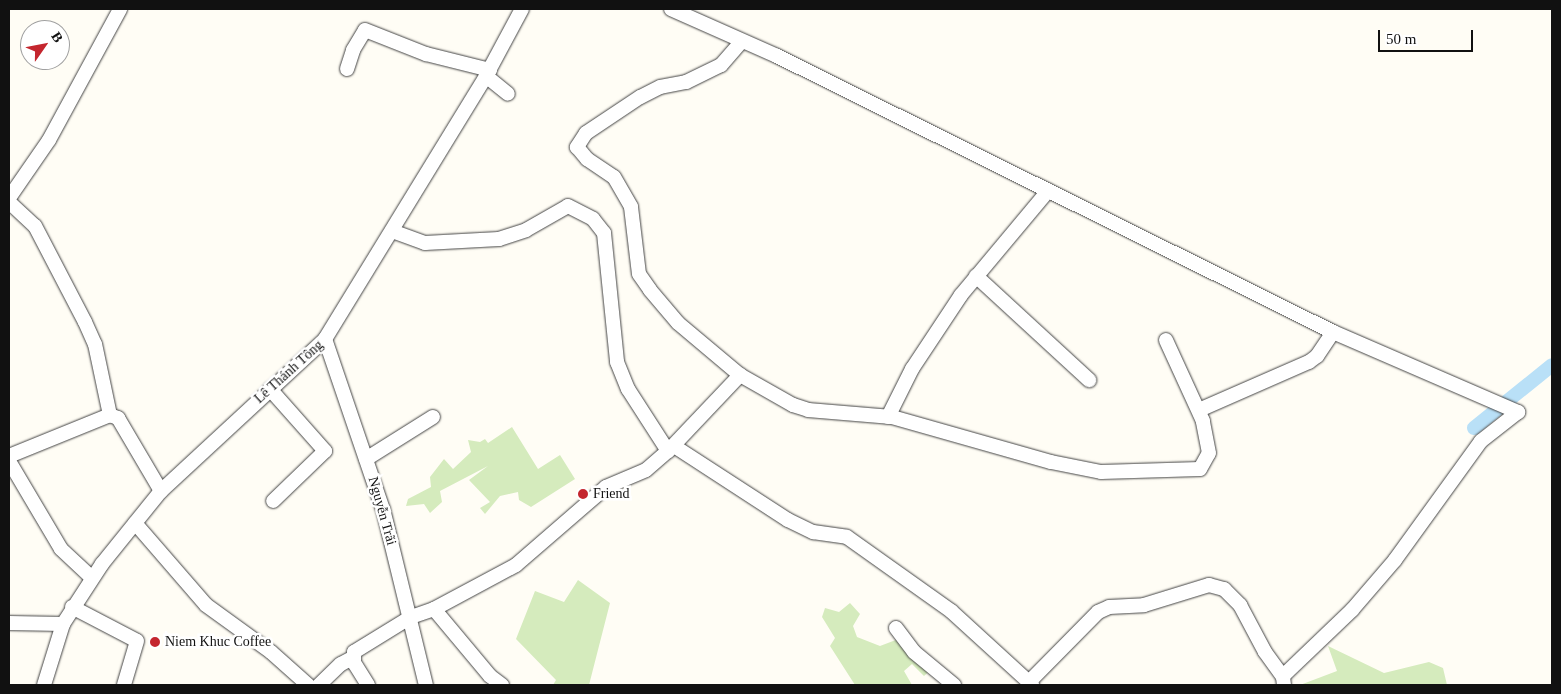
<!DOCTYPE html>
<meta charset="utf-8">
<style>
body{margin:0}
#map{position:relative;width:1561px;height:694px;overflow:hidden;background:#fffdf5;font-family:"Times New Roman",serif}
div>[style]{position:absolute}
[style*='--x']{left:calc(var(--x)*1px);top:calc(var(--y)*1px);width:calc(var(--w)*1px);rotate:calc(var(--a)*1deg)}
.green>*{inset:0;background:#d5ebbd}
.canal>*{height:14px;margin:-7px;padding:0 7px;transform-origin:7px;border-radius:7px;background:#b9e0f7}
.roads{filter:drop-shadow(0 0 1px #444) drop-shadow(0 0 1px #444)}
.minor>*{height:14px;margin:-7px;padding:0 7px;transform-origin:7px;border-radius:7px;background:#fff}
.dots>*{width:14px;height:14px;translate:-50% -50%;box-sizing:border-box;border:2px solid #fff;border-radius:50%}
span{translate:-50% -50%;white-space:nowrap;text-align:center;line-height:1.15;-webkit-text-stroke:5px #fff;paint-order:stroke}
.street-label{font-size:14px;color:#111}
.poi-label{font-size:14px;color:#111}
.left{translate:0 -50%;text-align:left}
.frame{position:absolute;inset:0;border:10px solid #111;pointer-events:none}
.north{position:absolute;left:20px;top:20px;width:50px;height:50px;box-sizing:border-box;background:#fff;border:1px solid #a0a0a0;border-radius:50%;rotate:57deg;font-size:14px;font-weight:700;line-height:20px;text-align:center;color:#111}
.north::after{content:'';display:block;margin:auto;width:18px;height:22px;background:#c4262e;clip-path:polygon(50% 0,100% 100%,50% 72%,0 100%)}
.scale{position:absolute;left:1378px;top:30px;width:95px;height:22px;box-sizing:border-box;border:2px solid #111;border-top:0;padding-left:6px;font-size:15px;line-height:18px;white-space:nowrap;color:#111;-webkit-text-stroke:4px #fff;paint-order:stroke}
</style>
<div id="map">
<div class="green">
<i style="clip-path:polygon(512px 427px,538px 469px,560px 455px,575px 479px,531px 507px,519px 500px,518px 492px,500px 496px,485px 514px,480px 508px,490px 502px,469px 480px,488px 466px,440px 491px,442px 502px,430px 513px,424px 504px,406px 506px,408px 499px,431px 487px,430px 477px,444px 459px,453px 469px,471px 452px,468px 440px,480px 442px,485px 439px,488px 443px)"></i>
<i style="clip-path:polygon(578px 580px,610px 603px,589px 685px,553px 685px,556px 680px,516px 639px,535px 591px,564px 602px)"></i>
<i style="clip-path:polygon(850px 603px,860px 614px,853px 626px,857px 637px,880px 646px,901px 638px,933px 668px,924px 676px,912px 664px,904px 671px,912px 685px,855px 685px,830px 646px,835px 638px,822px 617px,825px 608px,839px 612px)"></i>
<i style="clip-path:polygon(1328px 646px,1384px 673px,1429px 662px,1443px 668px,1447px 685px,1300px 685px,1337px 671px)"></i>
</div>
<div class="canal">
<i style="--x:1474;--y:428;--w:100;--a:-38.9"></i>
</div>
<div class="roads">
<div class="minor">
<i style="--x:671;--y:9;--w:116;--a:23.9"></i>
<i style="--x:777;--y:56;--w:621;--a:26.4"></i>
<i style="--x:1333;--y:332;--w:202;--a:23.4"></i>
<i style="--x:1518;--y:412;--w:47;--a:141.9"></i>
<i style="--x:1481;--y:441;--w:147;--a:125.9"></i>
<i style="--x:1395;--y:560;--w:66;--a:130.7"></i>
<i style="--x:1352;--y:610;--w:95;--a:136.3"></i>
<i style="--x:742;--y:41;--w:32;--a:131"></i>
<i style="--x:721;--y:65;--w:39;--a:154"></i>
<i style="--x:686;--y:82;--w:26;--a:169"></i>
<i style="--x:660;--y:87;--w:22;--a:153"></i>
<i style="--x:640;--y:97;--w:65;--a:146.3"></i>
<i style="--x:586;--y:133;--w:17;--a:123"></i>
<i style="--x:577;--y:147;--w:16;--a:50"></i>
<i style="--x:587;--y:159;--w:32;--a:34"></i>
<i style="--x:614;--y:177;--w:34;--a:60"></i>
<i style="--x:631;--y:207;--w:67;--a:83.2"></i>
<i style="--x:639;--y:274;--w:19;--a:55"></i>
<i style="--x:650;--y:290;--w:43;--a:49.7"></i>
<i style="--x:678;--y:323;--w:81;--a:40"></i>
<i style="--x:740;--y:375;--w:61;--a:29.5"></i>
<i style="--x:793;--y:405;--w:16;--a:18"></i>
<i style="--x:808;--y:410;--w:84;--a:4.8"></i>
<i style="--x:892;--y:417;--w:165;--a:15.8"></i>
<i style="--x:1051;--y:462;--w:51;--a:11.3"></i>
<i style="--x:1101;--y:472;--w:99;--a:-1.7"></i>
<i style="--x:1200;--y:469;--w:18;--a:-61"></i>
<i style="--x:1209;--y:453;--w:33;--a:-101"></i>
<i style="--x:1203;--y:421;--w:89;--a:-114.6"></i>
<i style="--x:347;--y:69;--w:20;--a:-72"></i>
<i style="--x:353;--y:50;--w:23;--a:-59"></i>
<i style="--x:365;--y:30;--w:66;--a:21.5"></i>
<i style="--x:426;--y:54;--w:66;--a:14"></i>
<i style="--x:486;--y:76;--w:28;--a:39"></i>
<i style="--x:9;--y:198;--w:70;--a:-55.4"></i>
<i style="--x:49;--y:140;--w:149;--a:-61.5"></i>
<i style="--x:9;--y:202;--w:35;--a:43"></i>
<i style="--x:35;--y:226;--w:108;--a:62.5"></i>
<i style="--x:85;--y:322;--w:24;--a:66"></i>
<i style="--x:95;--y:344;--w:73;--a:78.1"></i>
<i style="--x:392;--y:231;--w:35;--a:20"></i>
<i style="--x:425;--y:243;--w:74;--a:-3.1"></i>
<i style="--x:499;--y:239;--w:28;--a:-18"></i>
<i style="--x:526;--y:230;--w:48;--a:-29.7"></i>
<i style="--x:568;--y:206;--w:28;--a:27"></i>
<i style="--x:593;--y:219;--w:18;--a:52"></i>
<i style="--x:604;--y:233;--w:130;--a:84.2"></i>
<i style="--x:617;--y:362;--w:29;--a:68"></i>
<i style="--x:628;--y:389;--w:74;--a:57.2"></i>
<i style="--x:976;--y:276;--w:154;--a:42.6"></i>
<i style="--x:325;--y:339;--w:180;--a:71.2"></i>
<i style="--x:383;--y:509;--w:181;--a:76.3"></i>
<i style="--x:270;--y:389;--w:83;--a:48.4"></i>
<i style="--x:325;--y:451;--w:72;--a:136.1"></i>
<i style="--x:1199;--y:410;--w:120;--a:-23.6"></i>
<i style="--x:1309;--y:362;--w:10;--a:-37"></i>
<i style="--x:1317;--y:356;--w:29;--a:-56"></i>
<i style="--x:888;--y:417;--w:54;--a:-63.4"></i>
<i style="--x:912;--y:369;--w:89;--a:-56.5"></i>
<i style="--x:961;--y:295;--w:136;--a:-50.1"></i>
<i style="--x:674;--y:446;--w:136;--a:33"></i>
<i style="--x:788;--y:520;--w:28;--a:26"></i>
<i style="--x:813;--y:532;--w:34;--a:8"></i>
<i style="--x:847;--y:537;--w:128;--a:35.4"></i>
<i style="--x:951;--y:611;--w:110;--a:42.4"></i>
<i style="--x:9;--y:456;--w:109;--a:-22.1"></i>
<i style="--x:110;--y:415;--w:9;--a:21"></i>
<i style="--x:118;--y:418;--w:85;--a:59.5"></i>
<i style="--x:366;--y:459;--w:79;--a:-32.1"></i>
<i style="--x:9;--y:461;--w:102;--a:59.4"></i>
<i style="--x:61;--y:549;--w:42;--a:43.1"></i>
<i style="--x:135;--y:523;--w:108;--a:49.1"></i>
<i style="--x:206;--y:605;--w:80;--a:35.9"></i>
<i style="--x:271;--y:652;--w:50;--a:41.7"></i>
<i style="--x:72;--y:607;--w:73;--a:27.6"></i>
<i style="--x:137;--y:641;--w:46;--a:106.5"></i>
<i style="--x:434;--y:609;--w:87;--a:50.1"></i>
<i style="--x:490;--y:676;--w:15;--a:37"></i>
<i style="--x:9;--y:623;--w:54;--a:1.1"></i>
<i style="--x:896;--y:628;--w:30;--a:53"></i>
<i style="--x:914;--y:652;--w:52;--a:39.5"></i>
<i style="--x:1029;--y:682;--w:98;--a:-45.4"></i>
<i style="--x:1098;--y:612;--w:12;--a:-24"></i>
<i style="--x:1109;--y:607;--w:35;--a:-3"></i>
<i style="--x:1144;--y:605;--w:68;--a:-17.1"></i>
<i style="--x:1209;--y:585;--w:16;--a:15"></i>
<i style="--x:1224;--y:589;--w:23;--a:45"></i>
<i style="--x:1240;--y:605;--w:53;--a:62"></i>
<i style="--x:1265;--y:652;--w:31;--a:54"></i>
<i style="--x:1283;--y:677;--w:8;--a:83"></i>
<i style="--x:44;--y:685;--w:64;--a:-72.7"></i>
<i style="--x:63;--y:624;--w:72;--a:-57"></i>
<i style="--x:102;--y:564;--w:94;--a:-51.1"></i>
<i style="--x:161;--y:491;--w:224;--a:-42.8"></i>
<i style="--x:325;--y:339;--w:308;--a:-58.5"></i>
<i style="--x:486;--y:76;--w:76;--a:-61.8"></i>
<i style="--x:319;--y:685;--w:30;--a:-44"></i>
<i style="--x:341;--y:664;--w:15;--a:-28"></i>
<i style="--x:368;--y:685;--w:26;--a:-122"></i>
<i style="--x:354;--y:663;--w:11;--a:-90"></i>
<i style="--x:354;--y:652;--w:67;--a:-31.6"></i>
<i style="--x:411;--y:617;--w:24;--a:-19"></i>
<i style="--x:434;--y:609;--w:93;--a:-28.2"></i>
<i style="--x:516;--y:565;--w:119;--a:-40.9"></i>
<i style="--x:606;--y:487;--w:43;--a:-23"></i>
<i style="--x:646;--y:470;--w:29;--a:-41"></i>
<i style="--x:668;--y:451;--w:105;--a:-46.5"></i>
</div>
</div>
<div class="dots">
<i style="left:583px;top:494px;background:#c4262e"></i>
<i style="left:155px;top:642px;background:#c4262e"></i>
</div>
<div class="street-label">
<span style="left:289px;top:372px;rotate:-42deg">Lê Thánh Tông</span>
<span style="left:382px;top:511px;rotate:74deg">Nguyễn Trãi</span>
</div>
<div class="poi-label">
<span class="left" style="left:593px;top:494px">Friend</span>
<span class="left" style="left:165px;top:642px">Niem Khuc Coffee</span>
</div>
<div class="frame"></div>
<div class="north">B</div>
<div class="scale">50 m</div>
</div>
